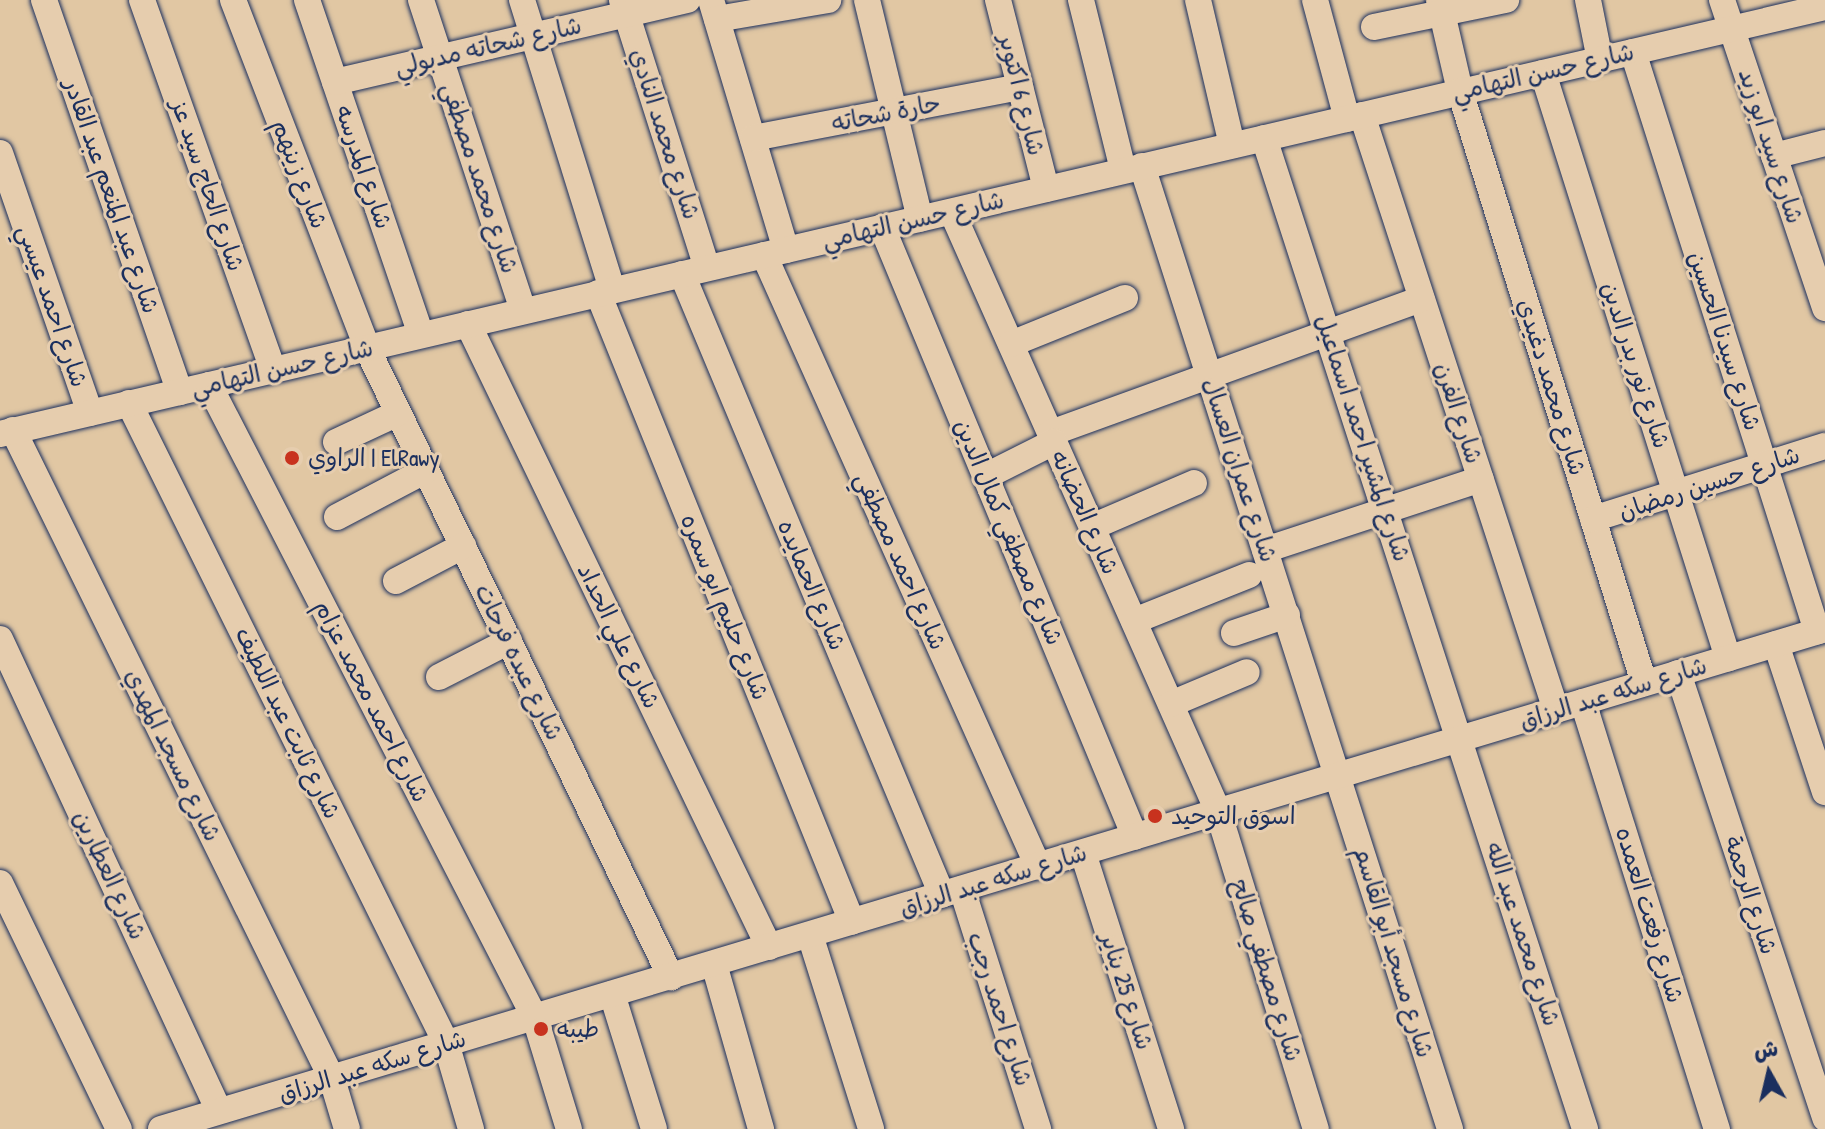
<!DOCTYPE html>
<meta charset="utf-8">
<style>
body{margin:0}
#map{position:relative;width:1825px;height:1129px;overflow:hidden;background:#e1c7a3;font-family:"Patrick Hand","Playpen Sans Arabic",sans-serif}
div>[style]{position:absolute}
[style*='--x']{left:calc(var(--x)*1px);top:calc(var(--y)*1px);width:calc(var(--w)*1px);rotate:calc(var(--a)*1deg)}
.roads{filter:drop-shadow(0 0 2px #1b2f5e) drop-shadow(0 0 2px #1b2f5e)}
.minor>*{height:26px;margin:-13px;padding:0 13px;transform-origin:13px;border-radius:13px;background:#e6cdae}
.dots>*{width:22px;height:22px;translate:-50% -50%;box-sizing:border-box;border:4px solid #e6cdae;border-radius:50%}
span{translate:-50% -50%;white-space:nowrap;text-align:center;line-height:1.15;-webkit-text-stroke:6px #e6cdae;paint-order:stroke}
.street-label{font-size:24px;color:#1b2f5e}
.poi-label{font-size:24px;color:#1b2f5e}
.left{translate:0 -50%;text-align:left}
.north{position:absolute;left:1729px;top:1033px;width:80px;height:80px;-webkit-text-stroke:6px #e6cdae;paint-order:stroke;rotate:352deg;font-size:22px;font-weight:700;line-height:32px;text-align:center;color:#1b2f5e}
.north::after{content:'';display:block;margin:auto;width:28px;height:36px;background:#1b2f5e;clip-path:polygon(50% 0,100% 100%,50% 72%,0 100%)}
</style>
<div id="map">
<div class="roads">
<div class="minor">
<i style="--x:44;--y:0;--w:415;--a:70.9"></i>
<i style="--x:142;--y:0;--w:393;--a:70.5"></i>
<i style="--x:233;--y:0;--w:373;--a:68.9"></i>
<i style="--x:367;--y:348;--w:699;--a:64.21"></i>
<i style="--x:307;--y:0;--w:353;--a:71.2"></i>
<i style="--x:421;--y:0;--w:327;--a:71.8"></i>
<i style="--x:522;--y:0;--w:303;--a:72.7"></i>
<i style="--x:622;--y:0;--w:281;--a:72.4"></i>
<i style="--x:711;--y:0;--w:261;--a:73.3"></i>
<i style="--x:867;--y:0;--w:225;--a:76.4"></i>
<i style="--x:998;--y:0;--w:195;--a:75.7"></i>
<i style="--x:1081;--y:0;--w:175;--a:76.1"></i>
<i style="--x:1198;--y:0;--w:149;--a:76.8"></i>
<i style="--x:1315;--y:0;--w:123;--a:74.9"></i>
<i style="--x:1439;--y:0;--w:93;--a:77"></i>
<i style="--x:1460;--y:91;--w:620;--a:72.73"></i>
<i style="--x:1588;--y:0;--w:61;--a:78.7"></i>
<i style="--x:1722;--y:0;--w:325;--a:71.5"></i>
<i style="--x:717;--y:19;--w:113;--a:-9.7"></i>
<i style="--x:1374;--y:27;--w:135;--a:-11.6"></i>
<i style="--x:1633;--y:52;--w:608;--a:72.37"></i>
<i style="--x:1543;--y:73;--w:614;--a:72.45"></i>
<i style="--x:335;--y:82;--w:362;--a:-13.1"></i>
<i style="--x:1362;--y:115;--w:626;--a:71.94"></i>
<i style="--x:753;--y:138;--w:272;--a:-10.8"></i>
<i style="--x:1264;--y:138;--w:1042;--a:72.05"></i>
<i style="--x:0;--y:153;--w:275;--a:70.9"></i>
<i style="--x:1774;--y:156;--w:53;--a:-14.3"></i>
<i style="--x:1142;--y:166;--w:1011;--a:72.26"></i>
<i style="--x:952;--y:212;--w:655;--a:66.06"></i>
<i style="--x:1218;--y:811;--w:333;--a:72.9"></i>
<i style="--x:882;--y:227;--w:660;--a:67.47"></i>
<i style="--x:764;--y:255;--w:670;--a:65.85"></i>
<i style="--x:682;--y:274;--w:673;--a:67.28"></i>
<i style="--x:598;--y:293;--w:678;--a:68.01"></i>
<i style="--x:468;--y:324;--w:692;--a:64.21"></i>
<i style="--x:1011;--y:344;--w:123;--a:-22"></i>
<i style="--x:209;--y:385;--w:712;--a:62.75"></i>
<i style="--x:535;--y:1018;--w:116;--a:73"></i>
<i style="--x:129;--y:403;--w:714;--a:63.65"></i>
<i style="--x:446;--y:1043;--w:90;--a:73.8"></i>
<i style="--x:13;--y:430;--w:723;--a:63.82"></i>
<i style="--x:332;--y:1079;--w:52;--a:73.3"></i>
<i style="--x:1051;--y:433;--w:394;--a:-19.9"></i>
<i style="--x:0;--y:434;--w:1874;--a:-13.17"></i>
<i style="--x:336;--y:442;--w:68;--a:-25.1"></i>
<i style="--x:986;--y:476;--w:76;--a:-26.6"></i>
<i style="--x:337;--y:517;--w:101;--a:-27.8"></i>
<i style="--x:1593;--y:519;--w:243;--a:-17.5"></i>
<i style="--x:1092;--y:527;--w:111;--a:-23.3"></i>
<i style="--x:1265;--y:550;--w:227;--a:-18.2"></i>
<i style="--x:396;--y:581;--w:76;--a:-27.6"></i>
<i style="--x:1134;--y:621;--w:124;--a:-21.8"></i>
<i style="--x:1234;--y:633;--w:56;--a:-18.8"></i>
<i style="--x:0;--y:639;--w:520;--a:65.11"></i>
<i style="--x:1776;--y:644;--w:156;--a:71.7"></i>
<i style="--x:1678;--y:673;--w:469;--a:71.7"></i>
<i style="--x:439;--y:677;--w:79;--a:-27.2"></i>
<i style="--x:1583;--y:702;--w:448;--a:72.6"></i>
<i style="--x:1171;--y:704;--w:82;--a:-22.8"></i>
<i style="--x:1083;--y:853;--w:290;--a:72.3"></i>
<i style="--x:0;--y:883;--w:273;--a:64.2"></i>
<i style="--x:962;--y:889;--w:252;--a:72.4"></i>
<i style="--x:810;--y:935;--w:203;--a:72.5"></i>
<i style="--x:714;--y:964;--w:172;--a:74.1"></i>
<i style="--x:612;--y:994;--w:141;--a:72.7"></i>
<i style="--x:161;--y:1129;--w:1737;--a:-16.72"></i>
</div>
</div>
<div class="dots">
<i style="left:292px;top:458px;background:#c8321e"></i>
<i style="left:1155px;top:816px;background:#c8321e"></i>
<i style="left:541px;top:1029px;background:#c8321e"></i>
</div>
<div class="street-label">
<span style="left:488px;top:46px;rotate:-13deg">شارع شحاته مدبولي</span>
<span style="left:1543px;top:72px;rotate:-13deg">شارع حسن التهامي</span>
<span style="left:1022px;top:95px;rotate:76deg">شارع 6 اكتوبر</span>
<span style="left:886px;top:113px;rotate:-11deg">حارة شحاته</span>
<span style="left:665px;top:134px;rotate:72deg">شارع محمد النادي</span>
<span style="left:1771px;top:146px;rotate:72deg">شارع سيد ابو زيد</span>
<span style="left:364px;top:167px;rotate:71deg">شارع المدرسه</span>
<span style="left:300px;top:174px;rotate:69deg">شارع زينهم</span>
<span style="left:480px;top:178px;rotate:72deg">شارع محمد مصطفي</span>
<span style="left:208px;top:185px;rotate:71deg">شارع الحاج سيد عز</span>
<span style="left:112px;top:196px;rotate:71deg">شارع عبد المنعم عبد القادر</span>
<span style="left:913px;top:220px;rotate:-13deg">شارع حسن التهامي</span>
<span style="left:53px;top:306px;rotate:71deg">شارع احمد عيسي</span>
<span style="left:1725px;top:341px;rotate:72deg">شارع سيدنا الحسين</span>
<span style="left:1636px;top:365px;rotate:72deg">شارع نور بدر الدين</span>
<span style="left:282px;top:368px;rotate:-13deg">شارع حسن التهامي</span>
<span style="left:1552px;top:387px;rotate:73deg">شارع محمد دغيدي</span>
<span style="left:1459px;top:413px;rotate:72deg">شارع الفرن</span>
<span style="left:1363px;top:438px;rotate:72deg">شارع المشير احمد اسماعيل</span>
<span style="left:1240px;top:470px;rotate:72deg">شارع عمران العسال</span>
<span style="left:1709px;top:483px;rotate:-18deg">شارع حسين رمضان</span>
<span style="left:1085px;top:512px;rotate:66deg">شارع الحضانه</span>
<span style="left:1009px;top:532px;rotate:67deg">شارع مصطفي كمال الدين</span>
<span style="left:901px;top:561px;rotate:66deg">شارع احمد مصطفي</span>
<span style="left:812px;top:585px;rotate:67deg">شارع الحمايده</span>
<span style="left:725px;top:607px;rotate:68deg">شارع حليم ابو سمره</span>
<span style="left:619px;top:636px;rotate:64deg">شارع علي الحداد</span>
<span style="left:519px;top:662px;rotate:64deg">شارع عبده فرحات</span>
<span style="left:1613px;top:693px;rotate:-17deg">شارع سكه عبد الرزاق</span>
<span style="left:372px;top:701px;rotate:63deg">شارع احمد محمد عزام</span>
<span style="left:288px;top:723px;rotate:64deg">شارع ثابت عبد اللطيف</span>
<span style="left:173px;top:755px;rotate:64deg">شارع مسجد المهدي</span>
<span style="left:110px;top:875px;rotate:65deg">شارع العطارين</span>
<span style="left:993px;top:880px;rotate:-17deg">شارع سكه عبد الرزاق</span>
<span style="left:1751px;top:895px;rotate:72deg">شارع الرحمة</span>
<span style="left:1650px;top:915px;rotate:73deg">شارع رفعت العمده</span>
<span style="left:1523px;top:934px;rotate:72deg">شارع محمد عبد الله</span>
<span style="left:1394px;top:952px;rotate:73deg">شارع مسجد أبو القاسم</span>
<span style="left:1267px;top:970px;rotate:73deg">شارع مصطفي صالح</span>
<span style="left:1127px;top:991px;rotate:72deg">شارع 25 يناير</span>
<span style="left:1000px;top:1009px;rotate:72deg">شارع احمد رجب</span>
<span style="left:372px;top:1066px;rotate:-17deg">شارع سكه عبد الرزاق</span>
</div>
<div class="poi-label">
<span class="left" style="left:308px;top:458px">الراوي | ElRawy</span>
<span class="left" style="left:1171px;top:816px">اسوق التوحيد</span>
<span class="left" style="left:557px;top:1029px">طيبه</span>
</div>
<div class="north">ش</div>
</div>
